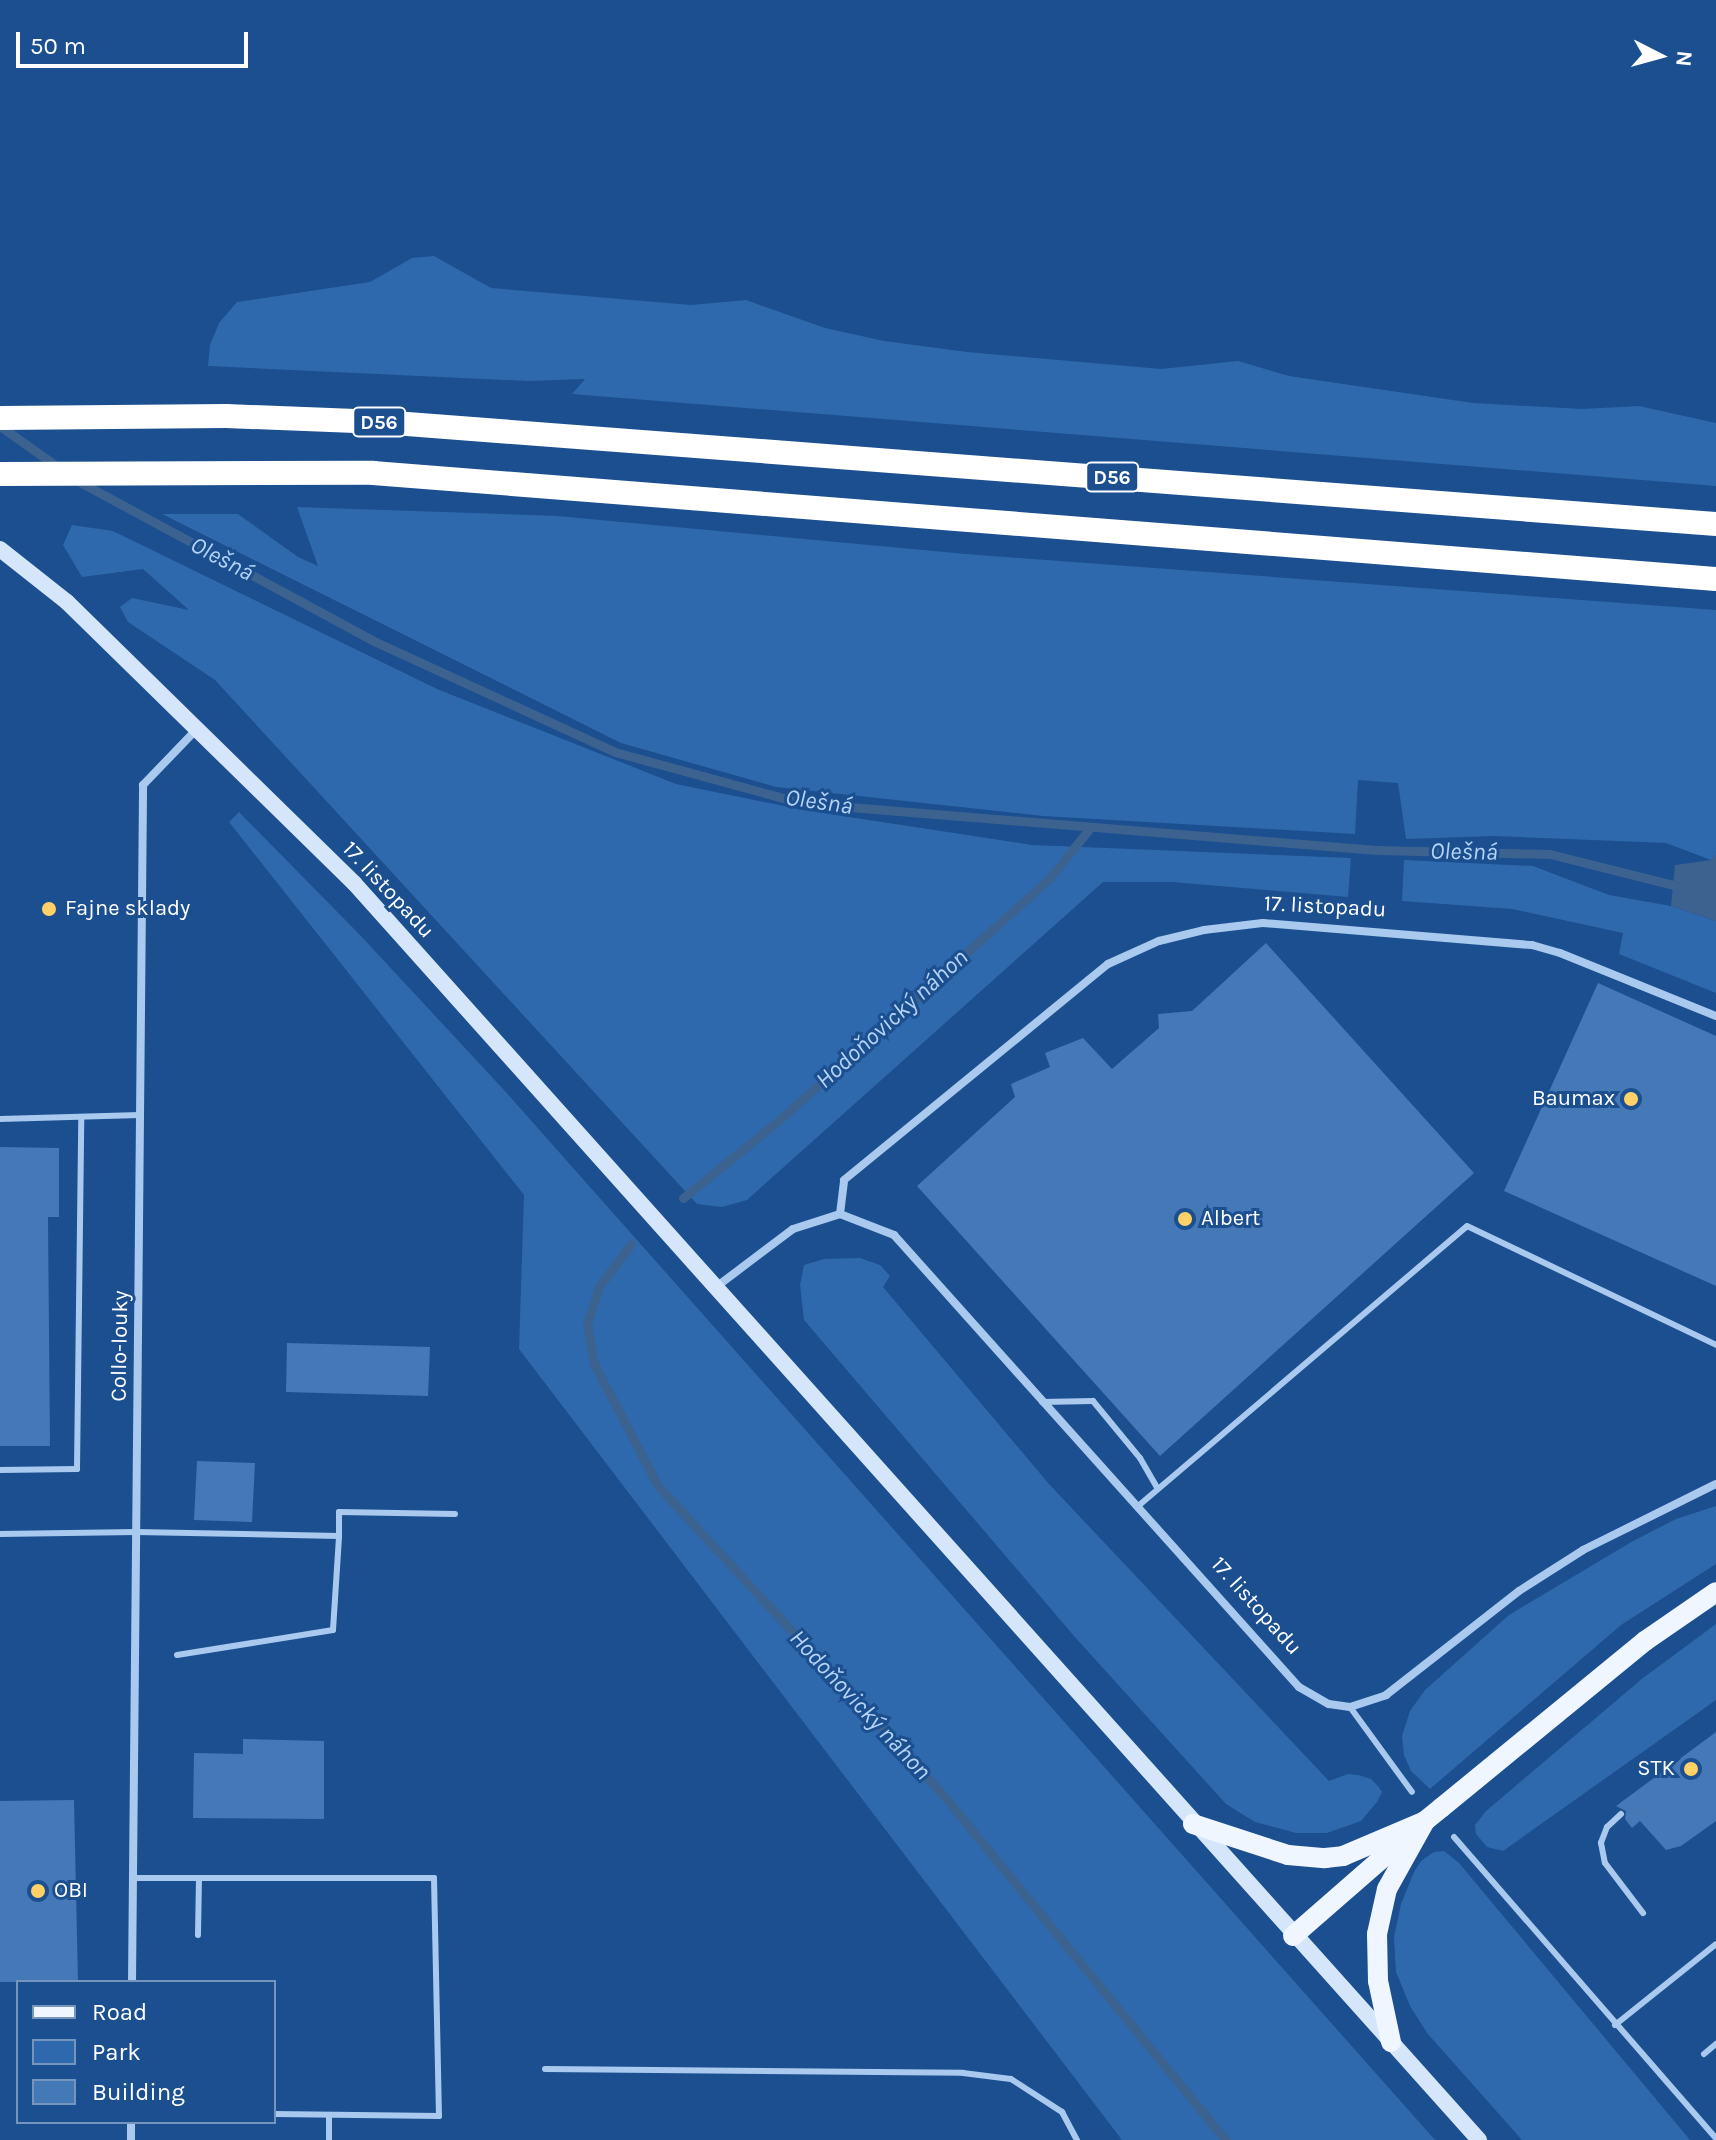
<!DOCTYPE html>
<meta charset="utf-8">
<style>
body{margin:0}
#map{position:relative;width:1716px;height:2140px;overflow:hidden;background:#1b4f8f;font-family:Karla,sans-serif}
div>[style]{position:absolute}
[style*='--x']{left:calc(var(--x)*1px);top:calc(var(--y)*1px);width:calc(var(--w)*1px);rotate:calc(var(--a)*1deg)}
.green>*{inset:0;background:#2e69ad}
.water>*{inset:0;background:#3c6290}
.stream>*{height:9px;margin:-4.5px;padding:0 4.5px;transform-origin:4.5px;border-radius:4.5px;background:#3c6290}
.building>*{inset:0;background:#4478b7}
.lane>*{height:6px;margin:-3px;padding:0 3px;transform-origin:3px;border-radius:3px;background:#a9c9ee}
.street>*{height:8px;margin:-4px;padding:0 4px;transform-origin:4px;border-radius:4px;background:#a9c9ee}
.secondary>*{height:16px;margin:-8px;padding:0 8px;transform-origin:8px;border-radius:8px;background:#d6e6fa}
.primary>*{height:20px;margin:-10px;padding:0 10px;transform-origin:10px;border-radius:10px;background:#f0f6ff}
.highway>*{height:24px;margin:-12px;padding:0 12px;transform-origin:12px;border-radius:12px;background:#fff}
.primary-bridge>*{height:20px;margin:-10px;padding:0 10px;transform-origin:10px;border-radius:10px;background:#f0f6ff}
.dots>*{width:22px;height:22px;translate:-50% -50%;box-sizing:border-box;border:4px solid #1b4f8f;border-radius:50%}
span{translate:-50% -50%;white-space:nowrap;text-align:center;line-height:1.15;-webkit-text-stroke:6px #1b4f8f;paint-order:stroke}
.shield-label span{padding:2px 6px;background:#1b4f8f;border:2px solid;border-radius:6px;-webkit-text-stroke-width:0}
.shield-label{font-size:20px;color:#fff;font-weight:700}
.street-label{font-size:22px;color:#fff}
.poi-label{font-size:22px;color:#fff}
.left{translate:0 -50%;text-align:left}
.right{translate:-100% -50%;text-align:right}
.water-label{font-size:24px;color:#b5d3f5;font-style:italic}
.legend{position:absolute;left:16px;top:1980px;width:260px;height:144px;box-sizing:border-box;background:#1b4f8f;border:2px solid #7695bc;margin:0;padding:10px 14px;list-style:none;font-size:24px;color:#fff}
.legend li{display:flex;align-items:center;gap:16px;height:40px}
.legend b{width:40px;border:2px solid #7695bc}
.north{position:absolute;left:1620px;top:16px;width:80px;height:80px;-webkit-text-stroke:6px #1b4f8f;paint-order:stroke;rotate:96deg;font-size:22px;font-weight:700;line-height:32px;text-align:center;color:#fff}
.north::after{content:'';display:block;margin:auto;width:28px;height:36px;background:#fff;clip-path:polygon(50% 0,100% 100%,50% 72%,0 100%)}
.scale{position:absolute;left:16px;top:32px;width:232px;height:36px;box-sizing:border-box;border:4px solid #fff;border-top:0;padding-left:10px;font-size:24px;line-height:28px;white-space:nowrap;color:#fff;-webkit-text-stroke:6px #1b4f8f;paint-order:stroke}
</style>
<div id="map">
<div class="green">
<i style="clip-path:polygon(434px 256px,491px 288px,691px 305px,746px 300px,825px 328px,884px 341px,967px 352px,1161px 369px,1238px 361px,1289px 376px,1473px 403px,1582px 409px,1639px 406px,1716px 423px,1716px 486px,572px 394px,585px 379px,528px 381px,208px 366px,210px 345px,219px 323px,237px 302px,370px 282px,412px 258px)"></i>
<i style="clip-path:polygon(297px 507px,557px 516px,966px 554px,1716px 610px,1716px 855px,1711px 860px,1666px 843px,1493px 836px,1406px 839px,1398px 783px,1358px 780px,1355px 834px,1043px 816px,776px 787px,621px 743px,162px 514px,238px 514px,298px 557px,318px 566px)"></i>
<i style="clip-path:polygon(72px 525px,113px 531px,437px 689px,676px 784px,803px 810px,1032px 845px,1351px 858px,1348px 897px,1172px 882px,1103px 882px,747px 1200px,722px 1207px,697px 1204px,215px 680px,128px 622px,120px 607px,132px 598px,189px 610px,143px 569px,82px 577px,63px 545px)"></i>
<i style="clip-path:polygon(239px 812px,360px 935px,504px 1090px,1435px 2140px,1122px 2140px,519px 1349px,524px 1195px,229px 822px)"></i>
<i style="clip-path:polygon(1404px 860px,1533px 866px,1609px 895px,1671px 906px,1716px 921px,1716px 993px,1619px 954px,1623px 933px,1512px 909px,1402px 901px)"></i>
<i style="clip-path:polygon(860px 1258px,880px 1265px,890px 1276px,883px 1287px,1049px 1484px,1329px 1781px,1348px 1774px,1358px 1775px,1371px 1779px,1378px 1786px,1382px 1792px,1377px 1802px,1361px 1821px,1327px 1833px,1296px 1833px,1255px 1822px,1226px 1804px,1074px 1636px,804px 1320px,800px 1285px,804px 1265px,824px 1259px)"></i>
<i style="clip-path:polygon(1716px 1506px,1716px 1564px,1621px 1625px,1430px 1789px,1411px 1771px,1404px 1755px,1402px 1736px,1410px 1711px,1425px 1690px,1509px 1615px,1633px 1541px,1676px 1519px)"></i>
<i style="clip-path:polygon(1716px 1624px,1716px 1700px,1503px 1851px,1487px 1847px,1476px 1834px,1475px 1825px,1486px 1811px,1643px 1678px)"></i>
<i style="clip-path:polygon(1444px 1851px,1459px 1863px,1690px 2140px,1522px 2140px,1427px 2033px,1410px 2006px,1396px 1972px,1394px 1937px,1401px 1904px,1414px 1872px,1421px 1861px,1434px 1852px)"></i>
</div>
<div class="water">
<i style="clip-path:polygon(1716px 855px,1716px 921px,1671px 906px,1675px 865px,1711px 860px)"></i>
</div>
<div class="stream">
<i style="--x:0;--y:426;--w:72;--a:35.4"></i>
<i style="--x:78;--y:481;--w:339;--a:28.4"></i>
<i style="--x:376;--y:642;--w:263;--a:24.7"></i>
<i style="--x:615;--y:752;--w:193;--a:15.3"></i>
<i style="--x:801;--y:803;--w:577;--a:4.67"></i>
<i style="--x:1376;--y:850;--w:174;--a:1.3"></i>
<i style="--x:1550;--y:854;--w:135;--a:14.1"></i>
<i style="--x:1681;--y:887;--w:4;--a:-27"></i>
<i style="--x:683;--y:1198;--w:121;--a:-39"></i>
<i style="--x:777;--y:1122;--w:366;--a:-41.8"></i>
<i style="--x:1050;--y:878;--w:63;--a:-51.5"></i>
<i style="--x:631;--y:1244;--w:54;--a:126.7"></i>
<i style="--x:599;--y:1287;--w:38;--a:108"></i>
<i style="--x:587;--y:1323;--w:42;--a:80.3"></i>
<i style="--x:594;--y:1364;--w:138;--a:62.3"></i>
<i style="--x:658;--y:1486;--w:422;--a:47.3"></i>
<i style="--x:944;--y:1796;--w:445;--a:50.7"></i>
</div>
<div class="building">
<i style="clip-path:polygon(1266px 943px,1474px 1173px,1160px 1456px,917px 1186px,1015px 1097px,1011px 1084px,1050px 1067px,1045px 1053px,1083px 1038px,1112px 1069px,1159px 1028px,1158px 1014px,1192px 1011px)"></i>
<i style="clip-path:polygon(1598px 983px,1716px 1036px,1716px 1286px,1504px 1191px)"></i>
<i style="clip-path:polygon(0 1147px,59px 1148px,59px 1217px,48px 1217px,50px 1446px,0 1446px)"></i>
<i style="clip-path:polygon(287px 1343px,430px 1347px,428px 1396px,286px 1392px)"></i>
<i style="clip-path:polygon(197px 1461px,255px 1463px,252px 1522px,194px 1520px)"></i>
<i style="clip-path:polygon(1716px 1732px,1716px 1821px,1681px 1846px,1666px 1850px,1640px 1821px,1632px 1828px,1625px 1819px,1626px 1811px,1616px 1806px)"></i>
<i style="clip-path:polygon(243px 1739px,324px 1741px,324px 1819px,193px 1818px,194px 1753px,243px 1754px)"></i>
<i style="clip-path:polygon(74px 1800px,78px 1982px,0 1982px,0 1801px)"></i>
</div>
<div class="lane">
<i style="--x:0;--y:1119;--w:140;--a:-1.6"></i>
<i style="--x:1042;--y:1402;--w:51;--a:-1.1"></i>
<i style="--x:1093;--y:1401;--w:74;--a:50.5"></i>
<i style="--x:1140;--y:1458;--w:34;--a:60"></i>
<i style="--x:0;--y:1470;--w:77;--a:-0.7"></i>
<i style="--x:77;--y:1469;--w:352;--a:-89.3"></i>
<i style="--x:1137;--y:1507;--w:433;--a:-40.4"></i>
<i style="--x:1467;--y:1226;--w:276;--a:25.5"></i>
<i style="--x:0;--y:1534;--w:136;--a:-0.8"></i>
<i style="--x:136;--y:1532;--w:203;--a:1.1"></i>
<i style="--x:339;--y:1536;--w:24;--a:-90"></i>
<i style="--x:339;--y:1512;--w:116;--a:1"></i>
<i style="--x:177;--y:1655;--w:158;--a:-9.1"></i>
<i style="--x:333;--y:1630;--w:94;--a:-86.3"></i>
<i style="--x:1350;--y:1707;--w:105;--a:53.9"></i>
<i style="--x:1621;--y:1814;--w:19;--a:137"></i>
<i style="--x:1607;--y:1827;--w:17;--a:111"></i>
<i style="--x:1601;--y:1843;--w:20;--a:79"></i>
<i style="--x:1605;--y:1863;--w:63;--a:52.8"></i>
<i style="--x:1454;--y:1837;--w:399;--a:49"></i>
<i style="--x:133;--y:1878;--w:301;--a:0"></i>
<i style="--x:434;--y:1878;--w:238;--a:88.8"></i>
<i style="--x:439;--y:2116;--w:165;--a:-179.3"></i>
<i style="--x:198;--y:1935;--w:57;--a:-89"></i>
<i style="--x:1615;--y:2025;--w:129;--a:-38.7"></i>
<i style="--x:1704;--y:2054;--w:16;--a:-40"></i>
<i style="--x:545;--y:2069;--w:418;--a:0.5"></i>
<i style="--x:963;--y:2073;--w:48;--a:7.1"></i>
<i style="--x:1011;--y:2079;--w:61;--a:32.9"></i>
<i style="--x:1062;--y:2112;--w:32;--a:62"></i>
<i style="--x:329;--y:2115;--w:25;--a:90"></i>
</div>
<div class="street">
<i style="--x:840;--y:1214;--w:34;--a:-83"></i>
<i style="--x:844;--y:1180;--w:341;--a:-39.3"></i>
<i style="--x:1108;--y:964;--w:56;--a:-24.3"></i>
<i style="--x:1159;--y:941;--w:46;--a:-13.7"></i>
<i style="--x:1204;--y:930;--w:59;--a:-6.8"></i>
<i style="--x:1263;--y:923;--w:270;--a:4.7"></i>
<i style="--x:1532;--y:945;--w:29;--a:16"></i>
<i style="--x:1560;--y:953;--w:168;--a:22"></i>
<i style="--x:716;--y:1287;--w:96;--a:-37"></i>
<i style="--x:793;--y:1229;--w:49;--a:-17.7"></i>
<i style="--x:840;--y:1214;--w:58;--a:21.3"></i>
<i style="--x:894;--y:1235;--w:607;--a:48.14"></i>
<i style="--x:1299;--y:1687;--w:34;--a:30"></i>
<i style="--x:1329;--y:1704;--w:21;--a:8"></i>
<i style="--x:1350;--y:1707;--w:38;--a:-18"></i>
<i style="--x:1386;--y:1695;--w:169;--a:-38"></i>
<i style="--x:1519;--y:1591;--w:76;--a:-32.6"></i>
<i style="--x:1583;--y:1550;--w:148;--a:-26.4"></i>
<i style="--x:132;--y:1982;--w:1197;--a:-89.47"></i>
<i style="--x:143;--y:785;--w:75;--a:-46.1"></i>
<i style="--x:131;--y:2140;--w:18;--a:-90"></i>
</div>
<div class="secondary">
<i style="--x:0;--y:549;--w:85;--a:38.3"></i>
<i style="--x:67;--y:602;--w:402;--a:44.4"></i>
<i style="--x:354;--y:883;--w:1687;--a:48.17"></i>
</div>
<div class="primary">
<i style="--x:1441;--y:1808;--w:264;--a:-39.3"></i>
<i style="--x:1645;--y:1641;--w:86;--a:-34.6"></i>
<i style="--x:1193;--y:1824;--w:100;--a:18.1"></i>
<i style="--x:1288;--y:1855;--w:37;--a:5"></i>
<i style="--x:1325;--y:1858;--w:18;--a:-6"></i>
<i style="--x:1343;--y:1856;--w:89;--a:-23.1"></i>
<i style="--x:1293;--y:1936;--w:155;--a:-41.1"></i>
<i style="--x:1391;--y:2042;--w:62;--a:-102"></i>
<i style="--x:1378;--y:1981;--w:47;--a:-91.2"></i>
<i style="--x:1377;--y:1934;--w:46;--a:-77.5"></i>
<i style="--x:1387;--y:1889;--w:78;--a:-60.8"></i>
</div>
<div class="highway">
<i style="--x:0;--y:418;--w:226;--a:-0.5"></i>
<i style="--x:226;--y:416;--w:155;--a:2.2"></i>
<i style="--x:381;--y:422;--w:1339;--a:4.37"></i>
<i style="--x:0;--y:474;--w:373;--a:-0.2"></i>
<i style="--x:373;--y:473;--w:1347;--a:4.51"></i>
</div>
<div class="primary-bridge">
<i style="--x:1425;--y:1821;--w:21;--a:-39"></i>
</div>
<div class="dots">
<i style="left:49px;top:909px;background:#ffd166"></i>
<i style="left:1631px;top:1099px;background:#ffd166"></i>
<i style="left:1185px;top:1219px;background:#ffd166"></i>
<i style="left:1691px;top:1769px;background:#ffd166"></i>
<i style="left:38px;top:1891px;background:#ffd166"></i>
</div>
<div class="shield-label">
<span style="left:379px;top:422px">D56</span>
<span style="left:1112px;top:477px">D56</span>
</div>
<div class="street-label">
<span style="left:388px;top:890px;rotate:47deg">17. listopadu</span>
<span style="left:1325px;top:907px;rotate:3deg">17. listopadu</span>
<span style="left:120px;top:1346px;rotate:-89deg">Collo-louky</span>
<span style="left:1256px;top:1606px;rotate:48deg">17. listopadu</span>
</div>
<div class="poi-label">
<span class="left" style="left:65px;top:909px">Fajne sklady</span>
<span class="right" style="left:1615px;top:1099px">Baumax</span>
<span class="left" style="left:1201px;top:1219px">Albert</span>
<span class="right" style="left:1675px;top:1769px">STK</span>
<span class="left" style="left:54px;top:1891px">OBI</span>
</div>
<div class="water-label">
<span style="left:222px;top:559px;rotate:28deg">Olešná</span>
<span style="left:819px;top:802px;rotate:8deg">Olešná</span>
<span style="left:1464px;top:852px;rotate:1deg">Olešná</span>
<span style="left:892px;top:1019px;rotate:-42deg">Hodoňovický náhon</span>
<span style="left:860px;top:1705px;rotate:47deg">Hodoňovický náhon</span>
</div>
<ul class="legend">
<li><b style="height:10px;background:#f0f6ff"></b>Road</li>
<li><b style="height:22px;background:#2e69ad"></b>Park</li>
<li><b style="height:22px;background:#4478b7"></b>Building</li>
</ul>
<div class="north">N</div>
<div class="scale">50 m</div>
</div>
